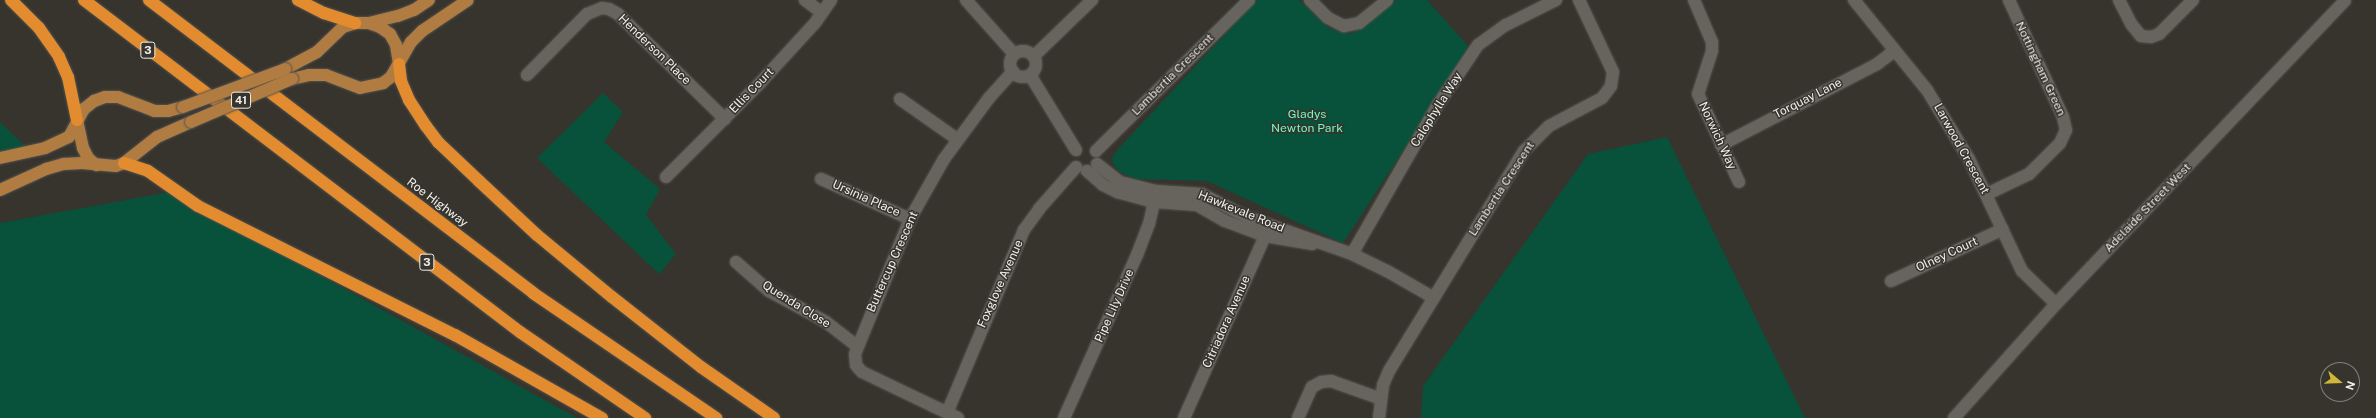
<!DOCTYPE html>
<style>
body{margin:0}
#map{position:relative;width:2376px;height:418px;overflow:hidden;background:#37342e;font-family:"Public Sans",sans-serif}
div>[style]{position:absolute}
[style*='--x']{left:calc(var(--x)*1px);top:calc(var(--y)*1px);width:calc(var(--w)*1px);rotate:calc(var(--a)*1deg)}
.green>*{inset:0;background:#08513a}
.roads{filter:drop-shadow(0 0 1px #55534d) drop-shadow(0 0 1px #55534d)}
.minor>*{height:12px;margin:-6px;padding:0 6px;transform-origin:6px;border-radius:6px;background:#66645d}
.minor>.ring{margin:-6px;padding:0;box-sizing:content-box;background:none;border:12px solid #66645d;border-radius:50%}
.major>*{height:12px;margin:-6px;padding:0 6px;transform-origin:6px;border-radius:6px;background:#b07c41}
.highway>*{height:12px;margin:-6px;padding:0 6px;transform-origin:6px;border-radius:6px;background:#e28c2f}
.bridges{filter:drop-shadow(0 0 1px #55534d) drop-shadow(0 0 1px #55534d)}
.major-bridge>*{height:12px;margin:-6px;padding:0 6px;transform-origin:6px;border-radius:6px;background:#b07c41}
span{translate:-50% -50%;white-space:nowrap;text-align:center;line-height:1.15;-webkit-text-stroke:3px #37342e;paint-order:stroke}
.shield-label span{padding:1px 3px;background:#37342e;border:1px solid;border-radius:3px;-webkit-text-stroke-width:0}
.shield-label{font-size:11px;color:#f0efeb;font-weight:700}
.street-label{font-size:12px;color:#f0efeb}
.park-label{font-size:12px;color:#6efac3}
.north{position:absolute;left:2320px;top:362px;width:40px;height:40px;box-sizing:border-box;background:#37342e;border:1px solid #817f7a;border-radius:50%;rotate:109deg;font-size:11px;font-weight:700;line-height:16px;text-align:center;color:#f0efeb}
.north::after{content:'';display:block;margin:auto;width:14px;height:18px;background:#cfb837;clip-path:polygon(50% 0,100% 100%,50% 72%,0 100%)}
</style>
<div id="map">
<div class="green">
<i style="clip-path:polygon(1257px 0,1299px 0,1329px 28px,1350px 34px,1355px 32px,1396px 0,1427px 0,1470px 48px,1343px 243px,1207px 181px,1136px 179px,1119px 172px,1113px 164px,1112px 158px,1118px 149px)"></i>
<i style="clip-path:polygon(603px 93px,623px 112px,604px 142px,660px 189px,646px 215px,676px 254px,659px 274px,537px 158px)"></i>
<i style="clip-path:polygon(0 122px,25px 146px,0 153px)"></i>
<i style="clip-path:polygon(1667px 137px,1805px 418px,1421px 418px,1423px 386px,1588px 154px)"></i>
<i style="clip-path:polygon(170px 192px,577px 418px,0 418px,0 223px)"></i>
</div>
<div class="roads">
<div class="minor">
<i style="--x:805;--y:0;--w:21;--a:37"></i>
<i style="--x:966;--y:0;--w:72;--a:48.4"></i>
<i style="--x:1310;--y:0;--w:25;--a:45"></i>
<i style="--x:1328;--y:18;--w:18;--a:27"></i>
<i style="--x:1344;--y:26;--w:15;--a:-11"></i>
<i style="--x:1359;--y:23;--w:36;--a:-39"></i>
<i style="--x:1694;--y:0;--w:46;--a:66.8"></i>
<i style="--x:1712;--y:42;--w:9;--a:90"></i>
<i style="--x:1712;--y:51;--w:45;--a:108"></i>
<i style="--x:1698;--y:94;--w:97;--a:65"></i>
<i style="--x:1854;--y:0;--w:116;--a:51"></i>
<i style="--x:1927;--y:90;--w:81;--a:58.7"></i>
<i style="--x:1969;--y:159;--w:124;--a:64.7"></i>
<i style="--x:2022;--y:271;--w:47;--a:44.1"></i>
<i style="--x:2119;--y:0;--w:28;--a:63"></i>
<i style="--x:2132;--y:25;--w:14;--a:51"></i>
<i style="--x:2141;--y:36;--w:10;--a:6"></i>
<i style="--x:2151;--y:37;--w:9;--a:-21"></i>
<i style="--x:2159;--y:34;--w:48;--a:-45"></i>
<i class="ring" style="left:1010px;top:51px;width:14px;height:14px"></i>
<i style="--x:1034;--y:56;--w:81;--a:-44"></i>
<i style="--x:527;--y:75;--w:86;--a:-45.5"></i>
<i style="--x:587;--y:14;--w:16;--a:-22"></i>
<i style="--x:602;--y:8;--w:7;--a:8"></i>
<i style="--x:609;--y:9;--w:10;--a:29"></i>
<i style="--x:618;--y:14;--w:150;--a:44.5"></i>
<i style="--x:1030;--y:75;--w:88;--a:58.5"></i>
<i style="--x:900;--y:99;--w:70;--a:35.1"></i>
<i style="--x:1721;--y:145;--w:176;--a:-27.4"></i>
<i style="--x:1877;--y:64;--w:21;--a:-37"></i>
<i style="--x:1096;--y:151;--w:215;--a:-44.6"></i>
<i style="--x:1097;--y:164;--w:29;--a:38"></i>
<i style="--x:1120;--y:182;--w:37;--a:14"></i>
<i style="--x:1156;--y:191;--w:46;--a:3.7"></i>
<i style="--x:1202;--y:194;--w:51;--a:27.1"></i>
<i style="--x:1247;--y:217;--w:111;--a:19.4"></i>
<i style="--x:1352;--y:254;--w:39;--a:26"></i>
<i style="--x:1387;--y:271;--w:54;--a:29.9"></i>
<i style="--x:1087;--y:171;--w:21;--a:41"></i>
<i style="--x:1103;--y:185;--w:16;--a:27"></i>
<i style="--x:1117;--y:192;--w:39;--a:15"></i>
<i style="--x:1155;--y:202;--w:42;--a:4.1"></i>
<i style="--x:1197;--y:205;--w:32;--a:30"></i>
<i style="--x:1225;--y:221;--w:43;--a:20.6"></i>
<i style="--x:1265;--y:236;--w:48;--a:9.7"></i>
<i style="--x:666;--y:177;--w:133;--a:-45"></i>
<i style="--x:760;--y:83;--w:81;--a:-47.5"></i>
<i style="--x:815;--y:23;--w:28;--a:-55"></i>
<i style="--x:821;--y:179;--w:98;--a:24.2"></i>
<i style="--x:1987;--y:194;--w:47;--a:-25.5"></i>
<i style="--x:2029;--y:174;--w:44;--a:-45"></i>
<i style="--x:2060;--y:143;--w:14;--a:-65"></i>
<i style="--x:2066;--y:130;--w:13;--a:-103"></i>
<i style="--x:2063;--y:117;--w:129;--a:-114.8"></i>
<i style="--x:1352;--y:254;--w:174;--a:-60.1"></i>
<i style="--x:1439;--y:103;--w:70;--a:-56.1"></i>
<i style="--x:1478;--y:45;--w:34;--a:-36"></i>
<i style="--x:1506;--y:25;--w:56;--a:-26.6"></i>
<i style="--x:736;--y:262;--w:44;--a:41.3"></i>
<i style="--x:769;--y:291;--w:65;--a:28.5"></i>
<i style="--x:826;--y:322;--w:39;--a:38"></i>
<i style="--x:1891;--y:281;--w:123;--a:-24.9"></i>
<i style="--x:947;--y:413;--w:199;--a:-67.2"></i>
<i style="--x:1024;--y:230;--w:26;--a:-54"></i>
<i style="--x:1039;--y:209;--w:56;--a:-48.6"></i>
<i style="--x:958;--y:418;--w:106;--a:-154.4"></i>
<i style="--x:862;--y:372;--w:9;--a:-131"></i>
<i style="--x:856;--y:365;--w:11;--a:-95"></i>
<i style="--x:855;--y:354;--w:146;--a:-67.8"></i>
<i style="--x:910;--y:219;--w:69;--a:-60.5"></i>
<i style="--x:944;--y:159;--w:76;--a:-53.6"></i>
<i style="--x:989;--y:98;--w:36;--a:-48"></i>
<i style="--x:1064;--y:418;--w:179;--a:-65.9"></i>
<i style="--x:1137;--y:255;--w:33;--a:-69"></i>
<i style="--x:1149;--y:224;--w:31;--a:-77"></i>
<i style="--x:1184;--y:418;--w:207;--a:-66"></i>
<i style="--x:1298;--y:418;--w:34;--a:-66"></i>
<i style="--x:1312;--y:387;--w:10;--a:-29"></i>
<i style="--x:1321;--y:382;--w:10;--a:-6"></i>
<i style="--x:1331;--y:381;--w:53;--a:19.8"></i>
<i style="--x:1379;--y:418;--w:33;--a:-83"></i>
<i style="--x:1383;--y:385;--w:15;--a:-67"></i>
<i style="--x:1389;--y:371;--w:258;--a:-58.5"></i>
<i style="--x:1524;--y:151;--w:35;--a:-45"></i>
<i style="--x:1549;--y:126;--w:60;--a:-27.8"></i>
<i style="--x:1602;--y:98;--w:15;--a:-53"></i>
<i style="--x:1611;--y:86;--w:14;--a:-82"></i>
<i style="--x:1613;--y:72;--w:80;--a:-115.3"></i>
<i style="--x:1954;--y:418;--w:153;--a:-48.2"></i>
<i style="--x:2056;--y:304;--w:419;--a:-46.4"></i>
</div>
<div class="major">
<i style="--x:369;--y:23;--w:12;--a:20"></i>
<i style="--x:380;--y:27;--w:12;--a:35"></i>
<i style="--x:390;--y:34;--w:13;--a:61"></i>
<i style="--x:396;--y:45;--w:19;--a:81"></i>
<i style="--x:285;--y:69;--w:36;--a:-28"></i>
<i style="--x:317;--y:52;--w:36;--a:-44"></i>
<i style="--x:343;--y:27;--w:13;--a:-18"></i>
<i style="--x:355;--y:23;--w:14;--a:0"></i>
<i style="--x:369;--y:23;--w:30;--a:-14"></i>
<i style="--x:398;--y:16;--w:17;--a:-21"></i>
<i style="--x:414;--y:10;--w:18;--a:-34"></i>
<i style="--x:292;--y:79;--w:17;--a:-13"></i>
<i style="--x:309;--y:75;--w:17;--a:0"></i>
<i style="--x:326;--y:75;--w:36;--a:21"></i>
<i style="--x:360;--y:88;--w:24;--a:-12"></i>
<i style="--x:383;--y:83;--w:10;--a:-37"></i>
<i style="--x:391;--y:77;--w:40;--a:-60.3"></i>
<i style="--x:411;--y:42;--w:16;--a:-45"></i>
<i style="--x:422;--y:31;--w:55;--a:-34"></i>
<i style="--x:77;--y:120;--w:29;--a:78"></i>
<i style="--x:83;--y:148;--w:11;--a:63"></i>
<i style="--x:88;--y:158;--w:11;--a:41"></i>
<i style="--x:0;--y:158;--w:46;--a:-12.5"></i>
<i style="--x:45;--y:148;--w:26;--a:-25"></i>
<i style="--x:69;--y:137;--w:32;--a:-62"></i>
<i style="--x:84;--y:109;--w:13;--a:-39"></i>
<i style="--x:94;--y:101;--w:12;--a:-20"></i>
<i style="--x:105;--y:97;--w:13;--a:0"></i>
<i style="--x:118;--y:97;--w:39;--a:21"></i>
<i style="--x:154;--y:111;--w:14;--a:0"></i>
<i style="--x:168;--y:111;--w:16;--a:-15"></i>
<i style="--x:0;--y:190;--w:51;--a:-24.5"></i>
<i style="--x:46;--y:169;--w:19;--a:-16"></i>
<i style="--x:64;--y:164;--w:18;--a:-3"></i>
<i style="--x:82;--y:163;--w:34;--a:5"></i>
<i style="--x:116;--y:166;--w:9;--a:-21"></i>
<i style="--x:124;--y:163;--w:42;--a:-38.2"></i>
<i style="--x:157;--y:137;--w:37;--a:-24"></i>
</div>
<div class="highway">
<i style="--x:11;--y:0;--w:40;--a:45"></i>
<i style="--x:39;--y:28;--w:35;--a:55"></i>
<i style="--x:59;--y:57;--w:22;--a:66"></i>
<i style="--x:68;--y:77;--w:44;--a:78.2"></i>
<i style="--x:84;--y:0;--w:548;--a:37.29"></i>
<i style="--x:520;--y:332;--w:152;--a:34.5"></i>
<i style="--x:149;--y:0;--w:483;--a:37.3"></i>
<i style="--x:533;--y:293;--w:222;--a:34.3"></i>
<i style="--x:298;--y:0;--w:29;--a:27"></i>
<i style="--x:324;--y:13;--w:33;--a:18"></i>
<i style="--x:399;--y:64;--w:17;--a:83"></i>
<i style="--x:401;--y:81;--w:21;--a:67"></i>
<i style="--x:409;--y:100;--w:31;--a:57"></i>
<i style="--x:426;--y:126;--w:21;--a:53"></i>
<i style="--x:439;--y:143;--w:55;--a:43.5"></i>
<i style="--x:479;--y:181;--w:79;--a:43"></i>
<i style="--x:537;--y:235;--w:97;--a:39.6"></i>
<i style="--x:612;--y:297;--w:113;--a:38.2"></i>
<i style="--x:701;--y:367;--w:89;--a:34.9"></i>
<i style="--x:124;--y:163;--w:25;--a:18"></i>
<i style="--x:148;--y:171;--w:61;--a:35"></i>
<i style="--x:198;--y:206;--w:288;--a:26.7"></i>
<i style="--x:455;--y:335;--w:169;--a:29.5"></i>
</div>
</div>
<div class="bridges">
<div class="major-bridge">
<i style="--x:183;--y:107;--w:109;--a:-20.4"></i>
<i style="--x:191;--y:122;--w:110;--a:-23.1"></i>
</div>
</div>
<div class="shield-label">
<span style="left:148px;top:50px">3</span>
<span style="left:241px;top:100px">41</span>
<span style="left:427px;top:262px">3</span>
</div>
<div class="street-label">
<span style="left:654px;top:50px;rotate:44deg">Henderson Place</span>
<span style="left:2040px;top:69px;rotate:65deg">Nottingham Green</span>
<span style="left:1173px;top:75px;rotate:-45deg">Lambertia Crescent</span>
<span style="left:752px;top:91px;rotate:-46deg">Ellis Court</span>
<span style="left:1808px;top:99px;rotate:-27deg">Torquay Lane</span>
<span style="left:1437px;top:110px;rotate:-58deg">Calophylla Way</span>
<span style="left:1717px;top:136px;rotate:65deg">Norwich Way</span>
<span style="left:1961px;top:149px;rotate:61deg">Larwood Crescent</span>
<span style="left:1502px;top:189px;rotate:-57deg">Lambertia Crescent</span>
<span style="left:866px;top:199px;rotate:24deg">Ursinia Place</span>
<span style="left:437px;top:203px;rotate:37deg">Roe Highway</span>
<span style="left:2148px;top:208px;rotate:-46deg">Adelaide Street West</span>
<span style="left:1241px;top:212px;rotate:22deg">Hawkevale Road</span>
<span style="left:1947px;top:255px;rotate:-25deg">Olney Court</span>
<span style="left:893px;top:262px;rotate:-66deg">Buttercup Crescent</span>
<span style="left:1001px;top:284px;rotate:-66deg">Foxglove Avenue</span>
<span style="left:796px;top:305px;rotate:32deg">Quenda Close</span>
<span style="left:1115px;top:306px;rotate:-66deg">Pipe Lily Drive</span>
<span style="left:1227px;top:322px;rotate:-66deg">Citriadora Avenue</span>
</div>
<div class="park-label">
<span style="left:1307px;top:122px">Gladys<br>Newton Park</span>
</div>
<div class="north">N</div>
</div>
